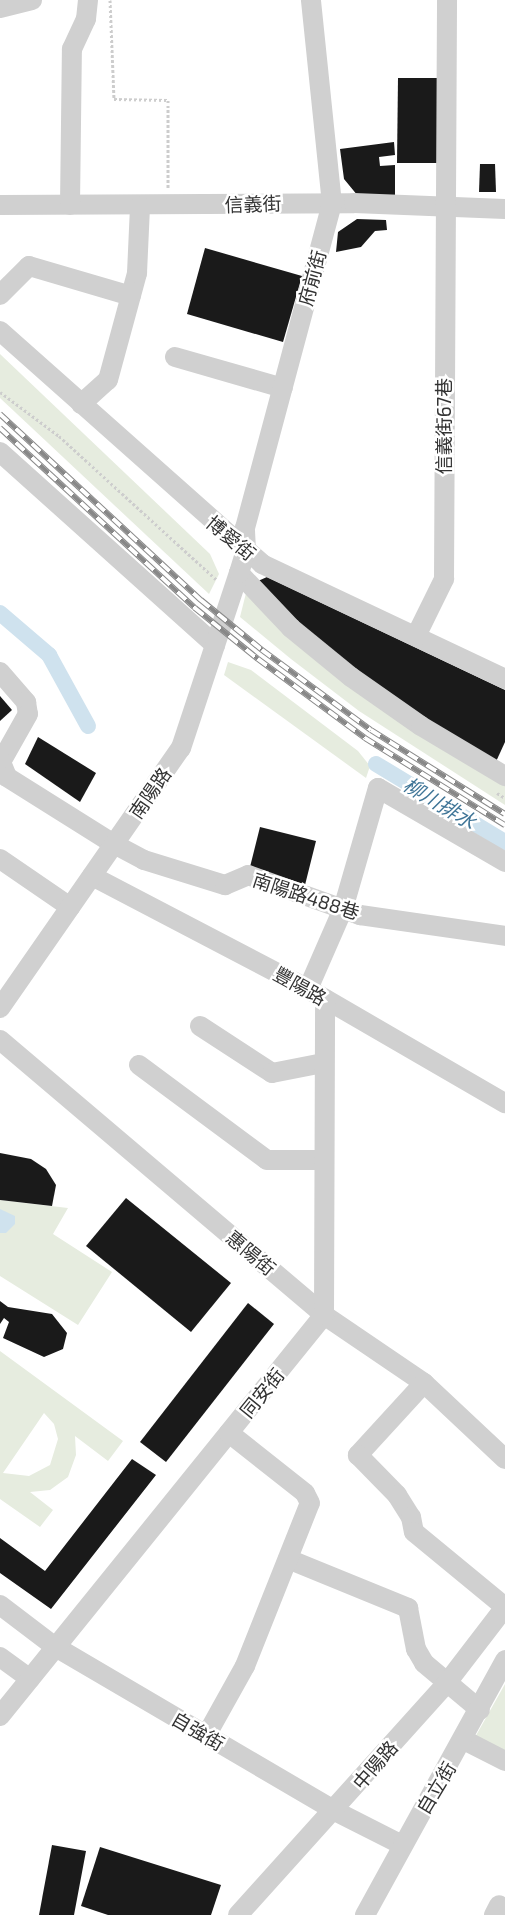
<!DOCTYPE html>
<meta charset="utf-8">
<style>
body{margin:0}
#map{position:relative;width:505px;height:1915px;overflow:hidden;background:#fff;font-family:"Exo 2","Noto Sans TC",sans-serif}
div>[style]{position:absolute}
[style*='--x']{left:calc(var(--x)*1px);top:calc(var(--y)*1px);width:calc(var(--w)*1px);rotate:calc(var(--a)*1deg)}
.green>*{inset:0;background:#e6ecdf}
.water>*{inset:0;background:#cfe2ee}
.canal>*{height:16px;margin:-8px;padding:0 8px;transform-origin:8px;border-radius:8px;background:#cfe2ee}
.building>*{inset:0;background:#1a1a1a}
.path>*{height:3px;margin-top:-1.5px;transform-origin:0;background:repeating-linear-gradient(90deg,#cdcdcd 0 2.5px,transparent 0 5px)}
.minor>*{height:20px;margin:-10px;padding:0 10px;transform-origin:10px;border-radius:10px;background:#d0d0d0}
.rail>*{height:5.5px;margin-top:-2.75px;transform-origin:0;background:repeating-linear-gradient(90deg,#fff 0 11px,#888 0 22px);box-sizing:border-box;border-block:1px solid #888}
span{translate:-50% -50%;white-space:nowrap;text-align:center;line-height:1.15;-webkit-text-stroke:5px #fff;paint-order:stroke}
.street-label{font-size:19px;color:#333}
.water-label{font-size:20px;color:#3f7597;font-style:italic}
</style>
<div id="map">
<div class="green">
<i style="clip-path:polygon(0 354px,210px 554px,219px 574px,209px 594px,0 398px)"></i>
<i style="clip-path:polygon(247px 589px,505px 781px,505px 805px,359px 711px,291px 659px,240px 617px)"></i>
<i style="clip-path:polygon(228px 662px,251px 670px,358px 751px,370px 766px,366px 778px,224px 675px)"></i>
<i style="clip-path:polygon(0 1200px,68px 1208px,53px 1234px,112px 1272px,78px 1325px,0 1276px)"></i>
<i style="clip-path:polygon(evenodd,0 1351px,123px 1441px,108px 1461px,75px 1436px,76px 1455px,68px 1477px,50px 1490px,30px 1492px,53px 1510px,40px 1527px,0 1499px,0 1351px,44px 1413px,54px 1424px,58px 1439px,50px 1465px,29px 1476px,3px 1473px,44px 1413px)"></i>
<i style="clip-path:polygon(505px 1684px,505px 1755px,474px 1739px)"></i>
</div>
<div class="water">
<i style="clip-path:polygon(0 1209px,15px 1216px,15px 1224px,6px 1233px,0 1233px)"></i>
</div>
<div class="canal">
<i style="--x:0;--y:613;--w:65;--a:40.6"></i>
<i style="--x:49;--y:655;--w:81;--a:61.2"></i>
<i style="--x:376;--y:764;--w:151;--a:31.2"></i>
</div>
<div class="building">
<i style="clip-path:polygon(398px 78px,439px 78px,439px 163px,397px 163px)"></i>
<i style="clip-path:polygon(394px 142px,395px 155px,379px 157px,380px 166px,395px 165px,395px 197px,358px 196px,344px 179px,340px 149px)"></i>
<i style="clip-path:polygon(480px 164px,495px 164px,496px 192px,479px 192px)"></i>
<i style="clip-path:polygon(357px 219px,386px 220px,387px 230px,375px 231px,361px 247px,336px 252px,338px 232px)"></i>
<i style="clip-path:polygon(205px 248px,302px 276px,283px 342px,187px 314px)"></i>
<i style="clip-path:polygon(267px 577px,505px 690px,505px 742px,494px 766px,412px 717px,251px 584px)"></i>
<i style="clip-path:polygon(0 696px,12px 710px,0 721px)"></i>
<i style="clip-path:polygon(38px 737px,96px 773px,80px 802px,25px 764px)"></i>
<i style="clip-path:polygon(260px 827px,316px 841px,305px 885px,249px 871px)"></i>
<i style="clip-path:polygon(0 1153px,31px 1159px,46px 1169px,56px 1185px,52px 1206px,0 1200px)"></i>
<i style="clip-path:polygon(126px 1198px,231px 1283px,191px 1332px,86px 1246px)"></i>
<i style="clip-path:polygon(0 1301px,8px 1307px,52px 1314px,67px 1333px,63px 1349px,44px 1357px,3px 1338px,9px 1322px,4px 1318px,0 1324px)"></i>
<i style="clip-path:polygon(248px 1303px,274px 1324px,166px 1462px,140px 1442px)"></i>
<i style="clip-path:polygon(132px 1459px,156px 1475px,51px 1609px,0 1573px,0 1538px,45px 1571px)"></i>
<i style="clip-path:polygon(52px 1845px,86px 1851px,74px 1915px,39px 1915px)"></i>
<i style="clip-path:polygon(100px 1847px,221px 1885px,211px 1915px,108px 1915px,81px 1906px)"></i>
</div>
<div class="path">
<i style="--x:110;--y:0;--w:99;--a:87.7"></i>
<i style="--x:114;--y:99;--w:54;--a:1.1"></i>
<i style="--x:168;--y:100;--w:88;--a:90"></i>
<i style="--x:0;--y:392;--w:74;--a:36.7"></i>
<i style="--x:59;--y:436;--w:215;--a:42.4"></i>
<i style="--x:497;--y:793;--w:9;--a:32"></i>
</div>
<div class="minor">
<i style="--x:0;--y:8;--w:33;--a:-14"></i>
<i style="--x:0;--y:205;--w:354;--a:-0.3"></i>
<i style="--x:354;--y:203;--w:151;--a:2.3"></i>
<i style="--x:70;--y:205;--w:156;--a:-89.3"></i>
<i style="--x:72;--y:49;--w:33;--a:-65"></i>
<i style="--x:86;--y:19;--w:19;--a:-84"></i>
<i style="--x:0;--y:295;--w:41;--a:-45"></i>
<i style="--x:29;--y:266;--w:106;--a:16.4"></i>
<i style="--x:0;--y:331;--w:351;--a:41.6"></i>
<i style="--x:262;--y:564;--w:269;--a:25.3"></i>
<i style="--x:175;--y:357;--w:112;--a:16"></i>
<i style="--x:81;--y:404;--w:36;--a:-42"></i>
<i style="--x:108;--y:380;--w:111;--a:-74.8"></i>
<i style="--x:137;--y:273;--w:67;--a:-87.4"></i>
<i style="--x:0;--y:452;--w:289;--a:41.9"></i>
<i style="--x:239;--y:573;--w:76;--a:46.6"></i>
<i style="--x:291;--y:628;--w:77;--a:39.2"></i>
<i style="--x:351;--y:677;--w:85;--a:35"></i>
<i style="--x:421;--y:726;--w:98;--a:30.8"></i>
<i style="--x:416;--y:636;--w:64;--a:-63.8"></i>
<i style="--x:444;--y:579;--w:579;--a:-89.7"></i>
<i style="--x:0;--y:672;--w:40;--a:49"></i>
<i style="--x:26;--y:702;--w:12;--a:81"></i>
<i style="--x:28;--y:714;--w:55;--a:119.4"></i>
<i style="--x:1;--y:762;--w:16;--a:68"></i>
<i style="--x:7;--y:777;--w:126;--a:32.1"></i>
<i style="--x:114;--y:844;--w:34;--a:28"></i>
<i style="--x:144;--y:860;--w:85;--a:17.2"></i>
<i style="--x:225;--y:885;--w:25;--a:-23"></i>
<i style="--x:248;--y:875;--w:119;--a:19.7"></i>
<i style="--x:360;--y:915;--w:147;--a:8.2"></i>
<i style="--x:0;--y:859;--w:85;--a:34.4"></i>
<i style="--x:92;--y:876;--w:244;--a:27.6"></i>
<i style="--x:308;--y:989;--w:228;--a:30.1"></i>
<i style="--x:308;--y:989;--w:87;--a:-66.4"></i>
<i style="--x:343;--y:909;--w:126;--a:-73.9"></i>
<i style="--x:378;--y:788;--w:147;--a:30.2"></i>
<i style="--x:0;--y:1008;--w:317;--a:-55.2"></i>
<i style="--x:181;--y:748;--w:184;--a:-71.7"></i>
<i style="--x:239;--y:573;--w:24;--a:-73"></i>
<i style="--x:246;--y:550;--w:22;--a:-93"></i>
<i style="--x:245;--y:528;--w:335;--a:-75"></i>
<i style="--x:332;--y:204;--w:205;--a:-95.9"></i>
<i style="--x:200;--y:1026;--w:86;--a:33.1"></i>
<i style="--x:272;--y:1073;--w:52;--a:-11.1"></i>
<i style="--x:0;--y:1040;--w:425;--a:40.3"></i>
<i style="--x:324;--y:1315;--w:121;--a:34.2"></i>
<i style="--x:424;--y:1383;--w:111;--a:43.2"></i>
<i style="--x:139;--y:1065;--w:159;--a:36.6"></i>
<i style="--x:267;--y:1160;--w:54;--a:0"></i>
<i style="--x:424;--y:1383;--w:98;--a:132.5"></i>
<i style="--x:358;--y:1455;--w:56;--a:45.7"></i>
<i style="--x:397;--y:1495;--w:26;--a:58"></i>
<i style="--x:411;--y:1517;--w:15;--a:79"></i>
<i style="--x:414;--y:1532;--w:118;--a:39.5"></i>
<i style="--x:288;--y:1559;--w:130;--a:22.2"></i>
<i style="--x:408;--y:1608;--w:42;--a:79"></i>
<i style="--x:416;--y:1649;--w:16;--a:60"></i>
<i style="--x:424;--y:1663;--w:73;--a:40"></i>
<i style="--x:0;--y:1605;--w:68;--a:37.2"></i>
<i style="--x:54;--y:1646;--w:326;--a:30.4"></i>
<i style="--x:335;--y:1811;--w:75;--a:26.9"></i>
<i style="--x:0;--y:1657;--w:37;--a:36"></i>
<i style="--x:0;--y:1716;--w:516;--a:-51.06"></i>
<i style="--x:324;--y:1315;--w:316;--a:-89.8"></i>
<i style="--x:206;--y:1736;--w:80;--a:-60.9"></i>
<i style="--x:245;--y:1666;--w:175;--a:-68.3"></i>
<i style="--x:310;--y:1503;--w:11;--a:-117"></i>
<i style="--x:305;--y:1493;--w:97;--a:-141.7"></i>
<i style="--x:464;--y:1740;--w:46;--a:27.1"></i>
<i style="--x:238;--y:1915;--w:311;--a:-48"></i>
<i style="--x:446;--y:1684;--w:97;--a:-52.5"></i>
<i style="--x:365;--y:1915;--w:291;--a:-61.2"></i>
<i style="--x:494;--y:1915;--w:11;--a:-63"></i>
</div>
<div class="rail">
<i style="--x:0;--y:414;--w:274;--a:42.8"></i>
<i style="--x:201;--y:600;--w:79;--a:39.3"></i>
<i style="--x:262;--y:650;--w:135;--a:36.3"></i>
<i style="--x:371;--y:730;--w:158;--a:32.1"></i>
<i style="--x:0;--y:428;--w:265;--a:42.7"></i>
<i style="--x:195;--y:608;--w:81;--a:39"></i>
<i style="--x:258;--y:659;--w:133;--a:36.4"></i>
<i style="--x:365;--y:738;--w:165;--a:31.9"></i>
</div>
<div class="street-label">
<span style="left:253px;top:204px;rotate:-2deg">信義街</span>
<span style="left:312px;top:278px;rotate:-75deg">府前街</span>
<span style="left:444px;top:426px;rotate:-90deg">信義街67巷</span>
<span style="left:231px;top:538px;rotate:40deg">博愛街</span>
<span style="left:150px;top:793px;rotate:-55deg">南陽路</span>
<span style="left:306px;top:896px;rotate:18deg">南陽路488巷</span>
<span style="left:300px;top:986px;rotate:29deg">豐陽路</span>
<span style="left:251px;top:1253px;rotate:40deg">惠陽街</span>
<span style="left:262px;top:1393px;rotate:-51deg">同安街</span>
<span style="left:198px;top:1731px;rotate:30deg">自強街</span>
<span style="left:375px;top:1765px;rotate:-49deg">中陽路</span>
<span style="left:436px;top:1788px;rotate:-59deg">自立街</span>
</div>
<div class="water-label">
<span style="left:440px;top:803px;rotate:31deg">柳川排水</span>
</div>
</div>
